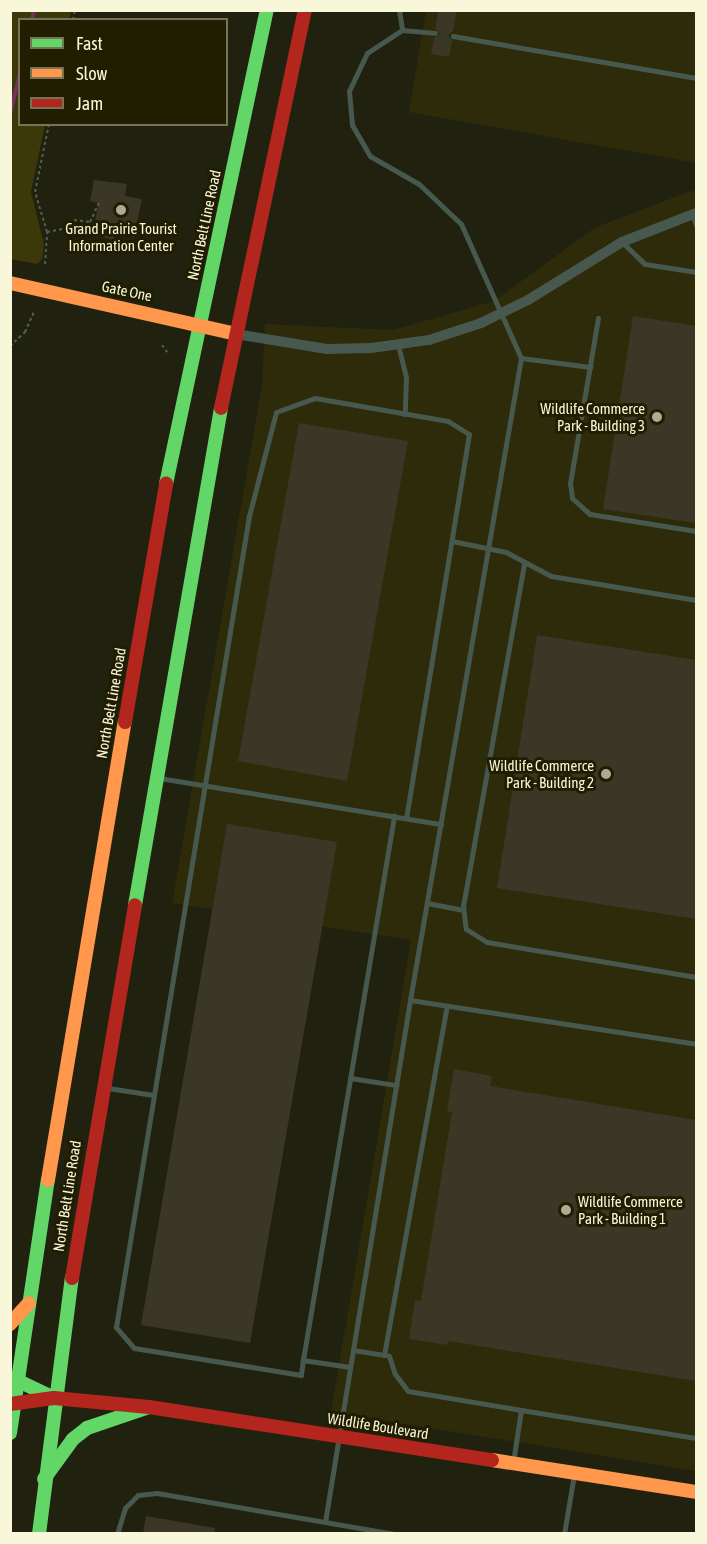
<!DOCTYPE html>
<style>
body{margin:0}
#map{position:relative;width:707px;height:1544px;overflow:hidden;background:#212110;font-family:"Asap Condensed",sans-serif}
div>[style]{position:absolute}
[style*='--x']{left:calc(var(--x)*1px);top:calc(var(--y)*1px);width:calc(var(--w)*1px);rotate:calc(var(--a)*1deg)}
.built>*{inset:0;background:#2d2b09}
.green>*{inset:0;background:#3c3809}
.stream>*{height:4px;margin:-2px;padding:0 2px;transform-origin:2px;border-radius:2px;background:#733059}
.building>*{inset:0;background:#3b3726}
.path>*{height:2px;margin-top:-1px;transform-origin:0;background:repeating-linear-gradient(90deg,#525e53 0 3px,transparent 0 6px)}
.lane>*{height:5px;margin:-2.5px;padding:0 2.5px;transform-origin:2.5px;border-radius:2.5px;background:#47594e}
.street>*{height:10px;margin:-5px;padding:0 5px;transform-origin:5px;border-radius:5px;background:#47594e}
.fast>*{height:14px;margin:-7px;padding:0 7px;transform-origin:7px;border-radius:7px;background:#63d668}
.slow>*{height:14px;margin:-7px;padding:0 7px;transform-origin:7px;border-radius:7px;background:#ff974d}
.jam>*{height:14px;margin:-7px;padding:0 7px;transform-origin:7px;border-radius:7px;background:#b3261e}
.dots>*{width:16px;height:16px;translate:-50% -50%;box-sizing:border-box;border:3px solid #201d01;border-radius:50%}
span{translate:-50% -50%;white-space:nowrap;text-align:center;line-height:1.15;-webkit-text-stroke:6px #201d01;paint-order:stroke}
.street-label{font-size:15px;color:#f8f7d9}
.poi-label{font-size:15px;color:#f8f7d9}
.right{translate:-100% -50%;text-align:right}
.left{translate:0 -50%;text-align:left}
.frame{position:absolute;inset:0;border:12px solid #f8f7d9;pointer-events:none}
.legend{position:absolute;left:18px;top:18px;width:210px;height:108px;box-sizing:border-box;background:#201d01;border:2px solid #767457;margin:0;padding:8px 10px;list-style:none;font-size:18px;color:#f8f7d9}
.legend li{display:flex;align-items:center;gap:12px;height:30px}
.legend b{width:30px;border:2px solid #767457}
</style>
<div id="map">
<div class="built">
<i style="clip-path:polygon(426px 11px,696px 11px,696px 163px,409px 112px)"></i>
<i style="clip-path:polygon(696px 189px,696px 1471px,331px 1412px,411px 940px,172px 903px,262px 385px,265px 324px,393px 330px,494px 301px,596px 227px)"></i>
</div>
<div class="green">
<i style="clip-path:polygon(11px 10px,71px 11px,69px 19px,20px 20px,20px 124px,45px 125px,31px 192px,44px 244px,42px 259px,37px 264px,11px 259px)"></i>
</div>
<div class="stream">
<i style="--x:32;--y:20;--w:10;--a:-79"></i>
<i style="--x:10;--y:114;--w:42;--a:-76.3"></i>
</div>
<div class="building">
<i style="clip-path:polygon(439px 10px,457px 10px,453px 31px,448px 35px,452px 41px,449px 57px,431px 54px,434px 38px,440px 34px,435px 28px)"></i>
<i style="clip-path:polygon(94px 180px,127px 184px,125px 196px,142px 199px,133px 239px,119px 219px,114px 240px,92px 234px,99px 203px,90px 201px)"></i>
<i style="clip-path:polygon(633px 316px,696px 326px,696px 523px,603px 509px)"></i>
<i style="clip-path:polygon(299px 423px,408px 441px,347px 781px,238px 761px)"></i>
<i style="clip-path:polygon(537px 635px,696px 660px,696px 919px,497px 888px)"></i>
<i style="clip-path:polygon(227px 824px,337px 842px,250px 1343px,141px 1325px)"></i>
<i style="clip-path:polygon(454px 1069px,492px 1076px,490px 1086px,696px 1120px,696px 1381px,448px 1341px,447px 1345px,409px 1339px,415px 1300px,421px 1301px,452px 1112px,447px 1111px)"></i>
<i style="clip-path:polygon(146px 1516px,215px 1528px,214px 1533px,143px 1533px)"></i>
</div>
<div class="path">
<i style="--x:73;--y:20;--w:10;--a:-79"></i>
<i style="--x:74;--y:220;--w:16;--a:7"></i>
<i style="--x:90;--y:222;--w:21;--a:-65"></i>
<i style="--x:47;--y:232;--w:25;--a:-11"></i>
<i style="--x:45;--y:264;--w:32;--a:-86"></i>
<i style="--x:47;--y:232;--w:42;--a:-106.7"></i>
<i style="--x:35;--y:192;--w:69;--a:-78.4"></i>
<i style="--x:162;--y:345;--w:9;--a:54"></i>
<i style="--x:10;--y:346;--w:21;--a:-43"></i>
<i style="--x:25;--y:332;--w:24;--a:-66"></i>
</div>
<div class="lane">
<i style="--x:399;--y:10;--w:20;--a:81"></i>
<i style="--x:453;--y:36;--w:247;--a:9.8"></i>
<i style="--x:692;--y:214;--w:12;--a:70"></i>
<i style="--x:623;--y:243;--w:30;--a:44"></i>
<i style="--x:645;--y:264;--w:52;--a:8.9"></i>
<i style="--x:598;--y:318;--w:167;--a:99.6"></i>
<i style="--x:570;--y:483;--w:15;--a:82"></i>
<i style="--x:572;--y:498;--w:24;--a:42"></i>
<i style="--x:590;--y:514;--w:107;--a:9.1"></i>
<i style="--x:398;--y:345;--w:33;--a:76"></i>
<i style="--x:406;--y:377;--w:37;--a:92"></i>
<i style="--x:521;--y:358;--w:70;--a:7.4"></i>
<i style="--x:452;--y:541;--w:55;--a:11.5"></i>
<i style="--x:506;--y:552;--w:51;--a:28.1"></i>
<i style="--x:551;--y:576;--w:147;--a:9.4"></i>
<i style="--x:524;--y:564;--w:347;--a:100.1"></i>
<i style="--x:463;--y:906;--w:23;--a:83"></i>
<i style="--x:466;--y:929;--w:25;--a:32"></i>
<i style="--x:487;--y:942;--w:212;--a:9.5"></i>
<i style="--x:159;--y:778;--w:286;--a:9.3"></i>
<i style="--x:427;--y:903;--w:37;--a:11"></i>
<i style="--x:410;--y:1000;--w:289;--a:8.7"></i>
<i style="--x:350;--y:1078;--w:47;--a:8.7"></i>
<i style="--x:108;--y:1088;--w:46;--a:8.8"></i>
<i style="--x:353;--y:1350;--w:36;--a:9"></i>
<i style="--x:389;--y:1356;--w:19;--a:72"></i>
<i style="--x:395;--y:1374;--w:21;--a:53"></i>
<i style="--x:408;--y:1391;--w:115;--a:9.5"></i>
<i style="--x:521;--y:1410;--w:53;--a:98.7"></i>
<i style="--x:384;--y:1355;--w:355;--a:-79.8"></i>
<i style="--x:303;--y:1360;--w:552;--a:-80.5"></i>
<i style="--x:350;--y:1367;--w:48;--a:-171.5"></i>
<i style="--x:303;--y:1360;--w:15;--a:98"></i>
<i style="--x:301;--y:1375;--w:169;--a:-170.8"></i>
<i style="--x:134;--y:1348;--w:28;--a:-131"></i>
<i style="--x:116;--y:1327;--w:822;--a:-80.69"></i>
<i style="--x:249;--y:516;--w:107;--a:-75.4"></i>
<i style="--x:276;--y:412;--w:41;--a:-19.7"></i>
<i style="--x:315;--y:398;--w:135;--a:9.8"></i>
<i style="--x:448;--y:421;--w:25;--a:32"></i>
<i style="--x:469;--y:434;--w:389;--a:99.3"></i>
<i style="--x:521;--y:1410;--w:177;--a:9.1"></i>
<i style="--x:325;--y:1522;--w:529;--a:-80.75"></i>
<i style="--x:410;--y:1000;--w:652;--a:-80.19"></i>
<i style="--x:521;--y:358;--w:147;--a:-114.1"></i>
<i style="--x:461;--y:224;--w:58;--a:-136.4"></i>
<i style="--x:419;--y:184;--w:56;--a:-150.3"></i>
<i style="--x:370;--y:156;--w:36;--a:-120"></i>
<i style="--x:352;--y:125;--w:34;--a:-95"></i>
<i style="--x:349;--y:91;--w:42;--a:-64.7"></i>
<i style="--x:367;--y:53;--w:42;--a:-33.3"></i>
<i style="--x:402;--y:30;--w:33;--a:5"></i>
<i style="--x:117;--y:1534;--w:27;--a:-73"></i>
<i style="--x:125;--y:1508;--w:18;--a:-45"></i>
<i style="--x:138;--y:1495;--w:19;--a:-6"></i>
<i style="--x:157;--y:1493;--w:241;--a:9.8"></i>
<i style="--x:564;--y:1534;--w:61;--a:-80.5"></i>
</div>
<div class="street">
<i style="--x:236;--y:334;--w:92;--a:9.4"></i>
<i style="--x:327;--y:349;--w:44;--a:-1.3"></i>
<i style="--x:371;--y:348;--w:59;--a:-7.9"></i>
<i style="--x:429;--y:340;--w:55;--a:-18.1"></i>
<i style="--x:481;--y:323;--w:52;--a:-26.1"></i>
<i style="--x:528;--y:300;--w:110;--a:-31.7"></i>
<i style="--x:622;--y:242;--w:79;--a:-21.4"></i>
</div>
<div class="fast">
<i style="--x:166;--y:484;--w:485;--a:-78"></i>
<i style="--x:135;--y:905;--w:504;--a:-80.18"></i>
<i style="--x:10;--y:1377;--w:49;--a:25.5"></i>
<i style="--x:10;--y:1433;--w:256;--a:-81.5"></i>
<i style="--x:44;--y:1479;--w:49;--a:-54.1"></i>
<i style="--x:73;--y:1439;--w:18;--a:-38"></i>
<i style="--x:87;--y:1428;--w:65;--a:-18.7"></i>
<i style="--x:39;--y:1534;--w:258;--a:-82.7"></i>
</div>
<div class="slow">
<i style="--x:10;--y:283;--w:232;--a:12.7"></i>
<i style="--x:48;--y:1180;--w:464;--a:-80.5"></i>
<i style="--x:10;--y:1324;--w:28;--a:-48"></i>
<i style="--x:492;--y:1460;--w:206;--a:8.9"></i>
</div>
<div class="jam">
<i style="--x:221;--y:408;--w:407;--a:-78.1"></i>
<i style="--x:125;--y:722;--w:242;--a:-80.2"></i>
<i style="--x:72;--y:1278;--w:378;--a:-80.4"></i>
<i style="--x:10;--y:1404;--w:44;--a:-7.8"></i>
<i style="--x:54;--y:1398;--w:95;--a:5.4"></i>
<i style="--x:149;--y:1407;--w:347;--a:8.8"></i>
</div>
<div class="dots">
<i style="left:121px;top:210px;background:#adac93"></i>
<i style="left:657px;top:417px;background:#adac93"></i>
<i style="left:606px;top:774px;background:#adac93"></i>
<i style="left:566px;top:1210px;background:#adac93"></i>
</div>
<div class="street-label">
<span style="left:204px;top:225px;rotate:-78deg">North Belt Line Road</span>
<span style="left:127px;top:291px;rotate:12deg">Gate One</span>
<span style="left:111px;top:703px;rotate:-80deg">North Belt Line Road</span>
<span style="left:67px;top:1196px;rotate:-81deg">North Belt Line Road</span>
<span style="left:378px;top:1426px;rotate:9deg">Wildlife Boulevard</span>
</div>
<div class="poi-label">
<span style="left:121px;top:237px">Grand Prairie Tourist<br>Information Center</span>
<span class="right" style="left:645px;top:417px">Wildlife Commerce<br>Park - Building 3</span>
<span class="right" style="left:594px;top:774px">Wildlife Commerce<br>Park - Building 2</span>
<span class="left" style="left:578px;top:1210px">Wildlife Commerce<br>Park - Building 1</span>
</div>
<div class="frame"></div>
<ul class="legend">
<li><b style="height:8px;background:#63d668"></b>Fast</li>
<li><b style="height:8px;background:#ff974d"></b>Slow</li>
<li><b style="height:8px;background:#b3261e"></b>Jam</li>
</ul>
</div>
